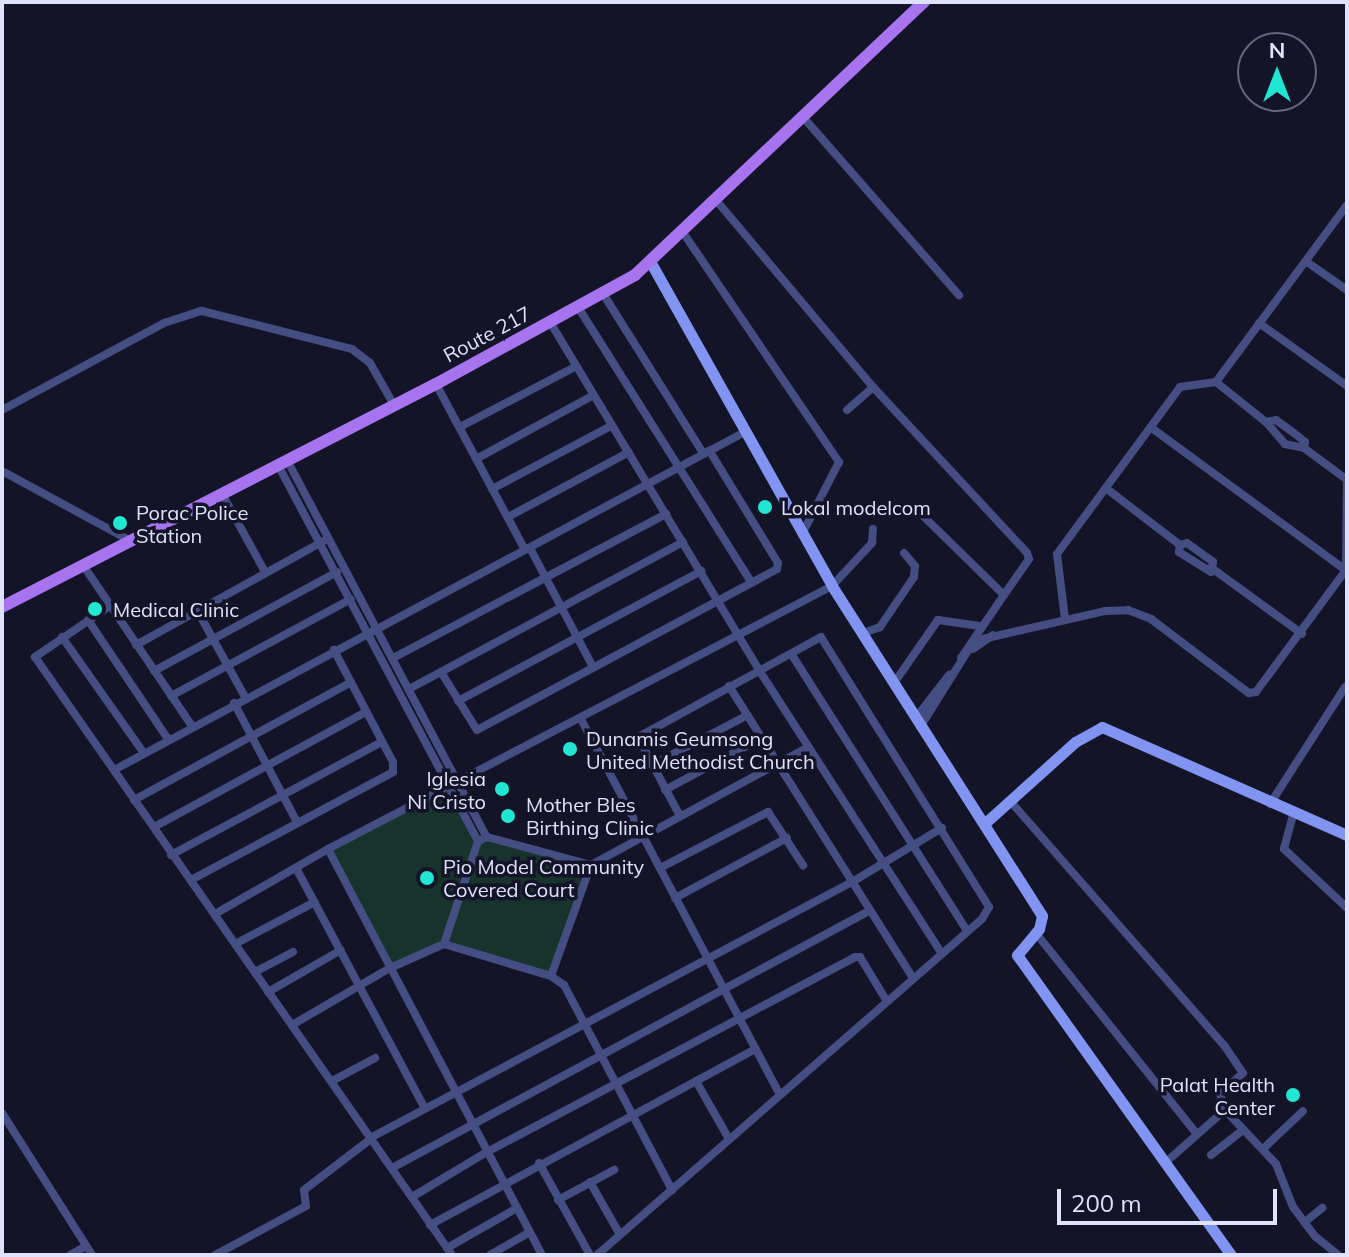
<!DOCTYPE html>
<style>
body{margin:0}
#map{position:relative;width:1349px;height:1257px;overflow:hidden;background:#141429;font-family:Mulish,sans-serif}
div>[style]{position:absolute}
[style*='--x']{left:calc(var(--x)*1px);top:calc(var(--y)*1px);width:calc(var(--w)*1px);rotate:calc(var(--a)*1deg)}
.green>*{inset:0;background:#18322c}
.street>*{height:8px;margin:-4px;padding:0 4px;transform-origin:4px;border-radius:4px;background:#444e83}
.secondary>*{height:11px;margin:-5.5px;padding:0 5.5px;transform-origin:5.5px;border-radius:5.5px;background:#8194f1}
.primary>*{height:12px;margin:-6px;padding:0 6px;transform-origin:6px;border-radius:6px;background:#a873ef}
.dots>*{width:22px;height:22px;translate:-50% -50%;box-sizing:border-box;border:4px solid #141429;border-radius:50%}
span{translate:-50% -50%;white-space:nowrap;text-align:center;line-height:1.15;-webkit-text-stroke:7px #141429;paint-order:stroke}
.street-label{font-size:20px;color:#dfe2fb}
.poi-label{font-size:20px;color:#dfe2fb}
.left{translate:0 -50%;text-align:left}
.right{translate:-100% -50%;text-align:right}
.frame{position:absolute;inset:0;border:4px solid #dfe2fb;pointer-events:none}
.north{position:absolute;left:1237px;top:32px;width:80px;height:80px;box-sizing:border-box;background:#141429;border:2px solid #65667d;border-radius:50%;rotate:0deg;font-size:22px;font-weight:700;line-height:32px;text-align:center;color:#dfe2fb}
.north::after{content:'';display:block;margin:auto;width:28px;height:36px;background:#21e6d3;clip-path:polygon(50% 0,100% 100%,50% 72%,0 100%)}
.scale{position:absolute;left:1057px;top:1189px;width:220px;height:36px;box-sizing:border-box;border:4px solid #dfe2fb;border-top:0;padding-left:10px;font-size:24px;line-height:28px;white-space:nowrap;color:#dfe2fb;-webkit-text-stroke:6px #141429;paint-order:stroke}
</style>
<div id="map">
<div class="green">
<i style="clip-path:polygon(452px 788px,478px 841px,487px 837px,591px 865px,551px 976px,445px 944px,390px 968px,328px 849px)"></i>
</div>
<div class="street">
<i style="--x:803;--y:117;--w:237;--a:48.8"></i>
<i style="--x:716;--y:200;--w:244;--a:50"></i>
<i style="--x:873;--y:387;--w:226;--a:47.1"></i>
<i style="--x:1027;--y:553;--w:6;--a:72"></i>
<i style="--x:1029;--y:559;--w:44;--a:124.8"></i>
<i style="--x:684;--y:234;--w:276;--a:55.8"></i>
<i style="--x:839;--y:462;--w:81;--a:117.2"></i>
<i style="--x:1307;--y:262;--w:49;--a:35"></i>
<i style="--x:602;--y:292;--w:190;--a:57.9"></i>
<i style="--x:578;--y:307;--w:325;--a:57.8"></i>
<i style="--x:550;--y:322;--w:406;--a:59"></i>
<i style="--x:759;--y:670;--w:336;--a:57.2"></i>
<i style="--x:1259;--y:323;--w:108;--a:35.6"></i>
<i style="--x:1216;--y:382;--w:220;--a:-53.5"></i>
<i style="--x:436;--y:384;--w:188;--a:61.8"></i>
<i style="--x:2;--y:410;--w:184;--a:-28.2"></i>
<i style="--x:164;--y:323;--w:40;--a:-18"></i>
<i style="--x:202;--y:311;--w:155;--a:14.2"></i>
<i style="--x:352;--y:349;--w:23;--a:38"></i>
<i style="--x:370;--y:363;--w:48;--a:60.3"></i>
<i style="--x:847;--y:410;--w:35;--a:-41"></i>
<i style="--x:1266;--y:422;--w:29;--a:49"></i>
<i style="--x:1285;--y:444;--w:19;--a:12"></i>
<i style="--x:460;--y:427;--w:130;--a:-27.6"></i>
<i style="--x:1153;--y:429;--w:239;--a:36.2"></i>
<i style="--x:476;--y:459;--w:132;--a:-28.5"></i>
<i style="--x:287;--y:460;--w:427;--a:62.1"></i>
<i style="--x:278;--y:465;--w:426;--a:62"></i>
<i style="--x:2;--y:471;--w:147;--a:28.5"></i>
<i style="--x:492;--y:489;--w:135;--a:-27.9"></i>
<i style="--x:1107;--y:489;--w:92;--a:37.5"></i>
<i style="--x:1180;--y:545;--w:7;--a:-16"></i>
<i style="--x:1187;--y:543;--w:32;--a:36"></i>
<i style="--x:1213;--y:562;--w:10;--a:101"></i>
<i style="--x:1211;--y:572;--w:38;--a:-148"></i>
<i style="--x:1179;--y:552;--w:7;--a:-82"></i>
<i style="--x:222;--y:494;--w:89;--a:61.1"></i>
<i style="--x:918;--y:511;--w:120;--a:44.3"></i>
<i style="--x:1004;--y:595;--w:76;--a:124.3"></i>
<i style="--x:508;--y:517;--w:137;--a:-28.2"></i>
<i style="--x:530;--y:548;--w:135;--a:62.1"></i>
<i style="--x:83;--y:565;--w:194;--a:55.9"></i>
<i style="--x:1213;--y:569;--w:110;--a:36.1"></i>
<i style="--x:110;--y:606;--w:91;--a:145.8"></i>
<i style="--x:35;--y:657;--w:729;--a:55.11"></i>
<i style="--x:197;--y:610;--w:99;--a:61.1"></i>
<i style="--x:1065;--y:619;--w:65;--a:-97"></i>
<i style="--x:1057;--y:554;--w:207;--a:-53.6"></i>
<i style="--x:1180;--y:387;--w:36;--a:-8"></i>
<i style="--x:1216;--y:382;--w:64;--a:38.7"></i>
<i style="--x:1266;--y:422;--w:10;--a:-11"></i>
<i style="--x:1276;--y:420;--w:22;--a:36"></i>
<i style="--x:1294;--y:433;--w:14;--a:39"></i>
<i style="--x:1305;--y:442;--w:6;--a:99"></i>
<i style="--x:1304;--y:448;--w:52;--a:36.4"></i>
<i style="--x:88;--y:620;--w:143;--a:56.1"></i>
<i style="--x:863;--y:633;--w:18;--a:-19"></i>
<i style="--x:880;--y:627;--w:60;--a:-55.8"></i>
<i style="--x:914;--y:577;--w:11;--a:-85"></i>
<i style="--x:915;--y:566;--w:17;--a:-130"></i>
<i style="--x:62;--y:637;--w:141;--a:54.8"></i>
<i style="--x:136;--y:645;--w:215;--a:-29"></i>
<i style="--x:973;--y:649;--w:24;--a:-35"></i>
<i style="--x:792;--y:655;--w:327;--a:57.6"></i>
<i style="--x:393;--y:658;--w:309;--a:-27.8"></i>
<i style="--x:154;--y:671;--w:208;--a:-28.4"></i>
<i style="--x:441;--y:672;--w:68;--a:58.2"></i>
<i style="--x:477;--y:730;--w:340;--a:-28.2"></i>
<i style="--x:777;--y:569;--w:6;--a:-81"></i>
<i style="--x:778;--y:563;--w:132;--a:-121.4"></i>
<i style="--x:894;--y:683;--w:77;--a:-55.1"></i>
<i style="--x:938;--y:620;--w:42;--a:8.1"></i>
<i style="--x:729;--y:686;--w:345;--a:57.8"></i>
<i style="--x:409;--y:689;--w:311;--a:-28.2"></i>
<i style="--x:171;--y:696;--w:204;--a:-28.3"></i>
<i style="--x:458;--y:701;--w:276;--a:-28.1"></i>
<i style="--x:234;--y:703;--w:135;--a:62.1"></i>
<i style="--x:915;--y:719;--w:56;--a:-52.3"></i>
<i style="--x:582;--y:721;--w:421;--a:62.1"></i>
<i style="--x:920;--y:727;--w:102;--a:-57.9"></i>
<i style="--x:974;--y:641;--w:134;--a:-12.9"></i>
<i style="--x:1105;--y:611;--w:23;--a:-2"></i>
<i style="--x:1128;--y:610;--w:25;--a:21"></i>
<i style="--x:1151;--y:619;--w:123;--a:37.1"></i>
<i style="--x:1249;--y:693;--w:7;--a:-8"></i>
<i style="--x:1256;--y:692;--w:152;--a:-53.6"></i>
<i style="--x:1346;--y:570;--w:93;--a:-89.4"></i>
<i style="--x:652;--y:765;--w:106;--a:-27.5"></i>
<i style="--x:114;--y:770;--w:714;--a:-28.18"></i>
<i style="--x:665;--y:790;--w:109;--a:-28.4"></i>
<i style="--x:134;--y:800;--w:247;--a:-28.5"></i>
<i style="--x:1011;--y:802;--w:323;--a:48.8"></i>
<i style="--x:1224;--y:1045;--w:34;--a:56"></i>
<i style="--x:1243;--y:1073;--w:31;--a:138"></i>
<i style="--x:1220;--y:1094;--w:17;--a:73"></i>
<i style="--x:1225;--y:1110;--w:74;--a:46.6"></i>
<i style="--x:1276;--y:1164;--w:46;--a:68.4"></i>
<i style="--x:1293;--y:1207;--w:38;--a:53"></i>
<i style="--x:1316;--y:1237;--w:28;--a:39"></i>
<i style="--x:1270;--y:804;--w:139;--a:-57.3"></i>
<i style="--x:1293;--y:815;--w:35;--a:105"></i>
<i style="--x:1284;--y:849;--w:86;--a:43.1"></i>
<i style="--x:154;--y:827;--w:241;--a:-28.5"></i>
<i style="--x:328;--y:849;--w:459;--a:62.2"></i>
<i style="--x:171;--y:855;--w:239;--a:-28.2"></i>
<i style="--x:296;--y:868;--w:271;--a:61.8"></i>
<i style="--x:660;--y:868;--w:122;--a:-27.4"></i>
<i style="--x:768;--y:812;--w:64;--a:56.6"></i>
<i style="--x:191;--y:880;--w:229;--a:-28.1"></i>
<i style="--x:393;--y:772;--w:10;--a:-90"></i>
<i style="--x:393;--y:762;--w:127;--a:-117.8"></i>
<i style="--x:675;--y:898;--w:127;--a:-28.2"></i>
<i style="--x:215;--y:914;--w:130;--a:-29.9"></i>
<i style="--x:328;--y:849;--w:568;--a:-27.56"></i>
<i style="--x:832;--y:586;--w:59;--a:-47.1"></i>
<i style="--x:872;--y:543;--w:14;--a:-86"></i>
<i style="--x:1035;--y:932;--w:256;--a:51.3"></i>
<i style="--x:235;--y:944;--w:90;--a:-27.7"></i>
<i style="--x:444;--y:944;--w:108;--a:-71.7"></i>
<i style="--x:478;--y:841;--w:10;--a:-24"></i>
<i style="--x:487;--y:837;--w:108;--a:15.1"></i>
<i style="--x:255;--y:972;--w:43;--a:-27.8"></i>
<i style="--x:551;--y:976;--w:118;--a:-70.2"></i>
<i style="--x:591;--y:865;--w:247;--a:-28.5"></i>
<i style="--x:268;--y:992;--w:84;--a:-29.9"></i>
<i style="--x:292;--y:1025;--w:113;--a:-30.2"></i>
<i style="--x:390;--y:968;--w:59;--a:-24"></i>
<i style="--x:444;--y:944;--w:112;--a:16.7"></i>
<i style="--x:551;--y:976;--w:16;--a:35"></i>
<i style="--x:564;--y:985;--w:232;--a:62.2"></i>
<i style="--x:332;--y:1081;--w:49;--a:-28.1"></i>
<i style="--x:696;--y:1081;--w:67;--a:60.4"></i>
<i style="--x:2;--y:1113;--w:168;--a:57.6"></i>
<i style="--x:372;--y:1137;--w:544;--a:-27.98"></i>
<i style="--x:852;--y:882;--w:105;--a:-31"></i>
<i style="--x:1263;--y:1149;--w:55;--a:-43.5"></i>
<i style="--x:1211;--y:1155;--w:41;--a:-38"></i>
<i style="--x:1166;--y:1162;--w:79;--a:-41.4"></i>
<i style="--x:539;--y:1163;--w:105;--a:61"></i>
<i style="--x:392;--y:1168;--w:542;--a:-28.32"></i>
<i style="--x:590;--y:1182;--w:59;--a:60.4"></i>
<i style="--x:412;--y:1197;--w:87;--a:-31"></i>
<i style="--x:487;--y:1152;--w:416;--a:-27.9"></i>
<i style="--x:855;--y:957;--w:5;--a:0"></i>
<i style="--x:860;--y:957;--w:50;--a:58.8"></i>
<i style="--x:558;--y:1200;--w:64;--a:-28.2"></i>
<i style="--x:1306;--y:1221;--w:21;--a:-39"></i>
<i style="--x:430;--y:1225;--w:370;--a:-28.4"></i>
<i style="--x:447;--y:1248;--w:81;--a:-29.7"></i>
<i style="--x:70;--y:1255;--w:18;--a:-29"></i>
<i style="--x:215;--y:1255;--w:103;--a:-28.3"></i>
<i style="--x:306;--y:1206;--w:16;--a:-97"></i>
<i style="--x:304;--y:1190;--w:86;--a:-37.4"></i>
<i style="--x:490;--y:1255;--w:46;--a:-29.9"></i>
<i style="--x:597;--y:1255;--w:511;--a:-41.11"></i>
<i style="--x:982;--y:919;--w:14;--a:-60"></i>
<i style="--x:989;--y:907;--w:318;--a:-121.9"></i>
<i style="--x:821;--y:637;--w:209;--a:151.3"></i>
<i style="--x:638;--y:737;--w:89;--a:62"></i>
</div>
<div class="secondary">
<i style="--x:651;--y:263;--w:370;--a:60.7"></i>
<i style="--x:832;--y:586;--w:391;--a:57.5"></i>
<i style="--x:1042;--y:916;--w:13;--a:103"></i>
<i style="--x:1039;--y:929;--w:34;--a:130"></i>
<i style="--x:1017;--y:955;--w:369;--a:54.5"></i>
<i style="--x:984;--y:824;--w:122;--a:-42"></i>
<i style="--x:1075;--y:742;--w:31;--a:-29"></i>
<i style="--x:1102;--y:727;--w:268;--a:23.8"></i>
</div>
<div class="primary">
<i style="--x:2;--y:607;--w:488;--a:-27.2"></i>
<i style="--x:436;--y:384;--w:227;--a:-28.7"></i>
<i style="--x:635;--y:275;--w:398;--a:-43.4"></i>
</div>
<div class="dots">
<i style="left:765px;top:507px;background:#21e6d3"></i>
<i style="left:120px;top:523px;background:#21e6d3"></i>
<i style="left:95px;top:609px;background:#21e6d3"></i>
<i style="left:570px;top:749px;background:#21e6d3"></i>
<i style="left:502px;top:789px;background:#21e6d3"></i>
<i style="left:508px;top:816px;background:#21e6d3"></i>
<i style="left:427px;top:878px;background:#21e6d3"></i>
<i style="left:1293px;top:1095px;background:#21e6d3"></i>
</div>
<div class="street-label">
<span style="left:487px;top:334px;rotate:-28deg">Route 217</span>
</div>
<div class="poi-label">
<span class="left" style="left:781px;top:507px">Lokal modelcom</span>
<span class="left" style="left:136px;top:524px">Porac Police<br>Station</span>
<span class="left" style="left:113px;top:609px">Medical Clinic</span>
<span class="left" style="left:586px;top:750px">Dunamis Geumsong<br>United Methodist Church</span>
<span class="right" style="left:486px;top:790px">Iglesia<br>Ni Cristo</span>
<span class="left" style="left:526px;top:816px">Mother Bles<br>Birthing Clinic</span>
<span class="left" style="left:443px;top:878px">Pio Model Community<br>Covered Court</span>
<span class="right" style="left:1275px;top:1096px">Palat Health<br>Center</span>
</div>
<div class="frame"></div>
<div class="north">N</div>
<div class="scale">200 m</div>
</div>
